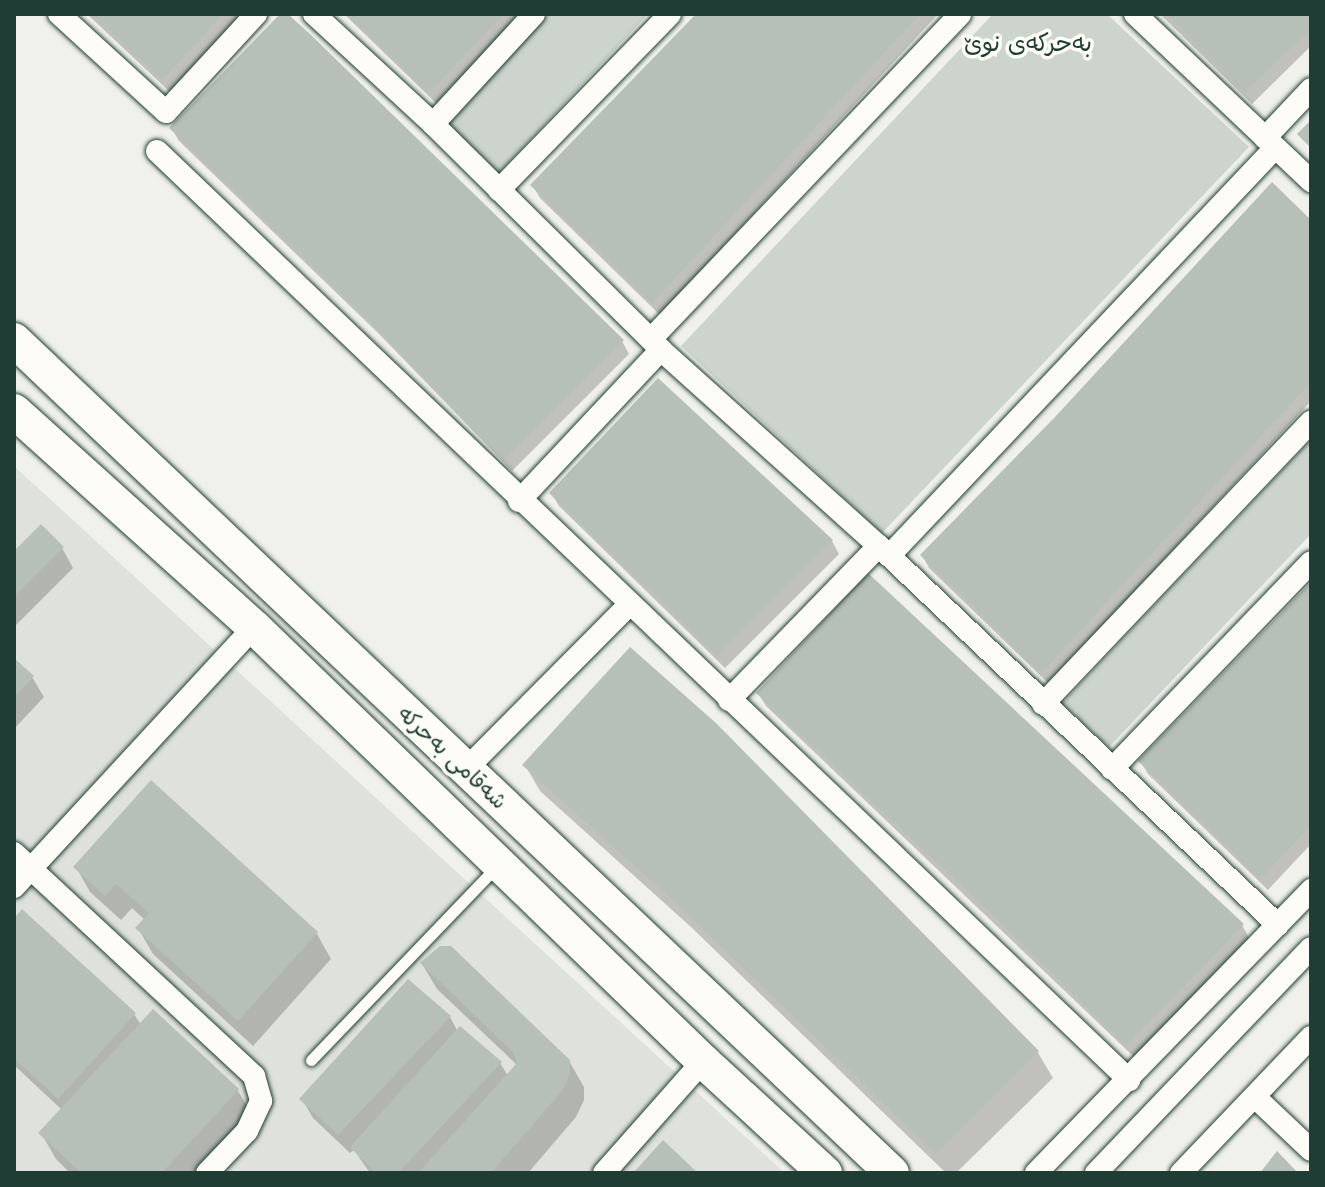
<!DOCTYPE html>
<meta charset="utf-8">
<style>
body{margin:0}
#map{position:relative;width:1325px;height:1187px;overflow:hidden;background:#f0f1eb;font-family:"Playpen Sans","Playpen Sans Arabic",sans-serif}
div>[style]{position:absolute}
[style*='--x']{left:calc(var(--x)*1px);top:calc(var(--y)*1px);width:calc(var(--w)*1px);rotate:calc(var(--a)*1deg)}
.built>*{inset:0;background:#dfe2dc}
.green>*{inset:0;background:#cdd3cd}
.shadow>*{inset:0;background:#0003}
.building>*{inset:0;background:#b6bfb8}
.roads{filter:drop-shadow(0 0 2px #1f3d34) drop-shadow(0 0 2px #1f3d34)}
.lane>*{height:11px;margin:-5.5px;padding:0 5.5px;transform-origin:5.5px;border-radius:5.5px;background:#fdfcf7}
.street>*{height:22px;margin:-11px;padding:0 11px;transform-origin:11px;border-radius:11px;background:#fdfcf7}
.primary>*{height:34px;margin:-17px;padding:0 17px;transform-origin:17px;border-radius:17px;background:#fdfcf7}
span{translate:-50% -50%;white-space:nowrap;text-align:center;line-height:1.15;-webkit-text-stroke:7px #fdfcf7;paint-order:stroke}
.street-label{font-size:22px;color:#1f3d34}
.neighbourhood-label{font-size:24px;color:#1f3d34}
.frame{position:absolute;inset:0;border:16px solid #1f3d34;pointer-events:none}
</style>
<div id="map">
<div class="built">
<i style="clip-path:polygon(14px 466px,785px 1173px,14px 1173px)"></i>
</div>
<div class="green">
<i style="clip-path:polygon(549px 14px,648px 14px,496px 176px,444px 126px)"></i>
<i style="clip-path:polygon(993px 14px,1107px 14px,1249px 147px,882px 533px,681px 346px)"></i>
<i style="clip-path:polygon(1311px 440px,1311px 534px,1109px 747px,1062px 703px)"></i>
</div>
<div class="shadow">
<i style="clip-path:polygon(87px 14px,242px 14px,170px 92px)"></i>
<i style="clip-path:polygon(285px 14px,622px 341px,629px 354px,512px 471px,379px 334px,179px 141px,172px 129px)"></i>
<i style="clip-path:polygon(344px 14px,520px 14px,437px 104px)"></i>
<i style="clip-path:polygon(699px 14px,938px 14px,660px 315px,540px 198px,533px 186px)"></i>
<i style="clip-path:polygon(1160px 14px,1311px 14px,1311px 46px,1252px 104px)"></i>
<i style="clip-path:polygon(1311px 222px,1311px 401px,1049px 684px,929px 568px,922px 555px)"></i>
<i style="clip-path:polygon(552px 494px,832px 541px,839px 554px,725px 668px,559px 506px)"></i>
<i style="clip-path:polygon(62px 548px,73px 568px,14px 627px,14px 554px)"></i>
<i style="clip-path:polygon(1311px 585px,1311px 844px,1268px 890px,1148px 774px,1141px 762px)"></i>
<i style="clip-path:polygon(14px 661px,32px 677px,44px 697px,14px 729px)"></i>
<i style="clip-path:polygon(758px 693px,1242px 925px,1249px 938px,1134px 1057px,766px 706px)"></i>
<i style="clip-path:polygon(716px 726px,1038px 1053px,1053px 1078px,956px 1173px,946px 1173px,691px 927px,540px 791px,525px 765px)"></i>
<i style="clip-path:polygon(76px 867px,317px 934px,331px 959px,253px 1046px,153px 954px,138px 928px,145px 920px,132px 908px,121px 920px,90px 892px)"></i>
<i style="clip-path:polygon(14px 921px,134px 1014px,141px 1025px,153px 1012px,238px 1091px,253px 1116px,200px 1173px,70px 1173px,56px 1159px,41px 1133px,62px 1110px,14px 1065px)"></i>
<i style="clip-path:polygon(422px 964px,569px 1061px,584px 1087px,584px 1100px,576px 1117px,528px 1173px,370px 1173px,354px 1150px,350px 1153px,313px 1118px,302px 1099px,450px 1017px,458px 1032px,500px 1063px,508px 1076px,517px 1065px,437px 989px)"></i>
</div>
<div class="building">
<i style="clip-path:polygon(91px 14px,223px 14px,162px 80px)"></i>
<i style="clip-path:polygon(280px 14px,288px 14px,313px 37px,624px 340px,504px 460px,369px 321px,169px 128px)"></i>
<i style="clip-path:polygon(347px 14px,503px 14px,429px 93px)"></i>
<i style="clip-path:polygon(696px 14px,920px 14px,652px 303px,530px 185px)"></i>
<i style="clip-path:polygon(1166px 14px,1311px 14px,1311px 28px,1244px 93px)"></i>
<i style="clip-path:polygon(1311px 120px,1311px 148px,1297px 134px)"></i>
<i style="clip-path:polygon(1272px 182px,1311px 220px,1311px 382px,1041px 673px,920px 555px,1055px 417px)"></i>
<i style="clip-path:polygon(658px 378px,833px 540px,717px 656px,549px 493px)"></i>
<i style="clip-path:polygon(41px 524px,64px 547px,14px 597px,14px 551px)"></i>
<i style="clip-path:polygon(868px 573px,1244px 924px,1126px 1046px,988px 910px,756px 693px)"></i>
<i style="clip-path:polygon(1311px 582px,1311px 825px,1260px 879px,1138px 761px)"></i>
<i style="clip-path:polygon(630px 647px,717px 724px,1039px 1051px,936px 1154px,674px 901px,522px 765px)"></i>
<i style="clip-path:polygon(14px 658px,34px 676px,14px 698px)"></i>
<i style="clip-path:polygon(151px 780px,318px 932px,238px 1021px,135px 928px,149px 913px,116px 884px,105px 896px,73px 867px)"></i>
<i style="clip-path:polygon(22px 909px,136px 1013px,58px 1099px,14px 1058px,14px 918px)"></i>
<i style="clip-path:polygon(440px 946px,451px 946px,570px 1060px,570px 1074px,562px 1091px,491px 1173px,418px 1173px,517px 1063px,513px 1052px,420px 963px)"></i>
<i style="clip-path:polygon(408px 979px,451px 1016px,338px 1135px,299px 1099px)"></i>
<i style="clip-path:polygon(153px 1009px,239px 1089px,162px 1173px,81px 1173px,38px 1133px)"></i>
<i style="clip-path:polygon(460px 1026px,502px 1062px,398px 1173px,376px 1173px,350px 1147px)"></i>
<i style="clip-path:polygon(663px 1140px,698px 1173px,633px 1173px)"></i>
<i style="clip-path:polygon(1277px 1151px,1298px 1173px,1260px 1173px)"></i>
</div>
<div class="roads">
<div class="lane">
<i style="--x:311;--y:1060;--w:267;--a:-46.2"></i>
</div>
<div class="street">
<i style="--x:59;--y:14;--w:145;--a:42.5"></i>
<i style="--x:166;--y:112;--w:133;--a:-47.4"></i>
<i style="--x:314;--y:14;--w:162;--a:42.7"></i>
<i style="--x:433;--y:124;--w:321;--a:44.7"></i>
<i style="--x:661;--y:350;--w:293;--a:42"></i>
<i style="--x:879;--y:546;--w:550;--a:43.53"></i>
<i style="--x:1135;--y:14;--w:243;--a:43.5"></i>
<i style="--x:433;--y:124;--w:149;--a:-47.4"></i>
<i style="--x:1265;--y:138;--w:67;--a:-46.8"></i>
<i style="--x:157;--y:151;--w:1345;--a:43.7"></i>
<i style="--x:499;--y:190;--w:245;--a:-45.8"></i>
<i style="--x:651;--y:339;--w:448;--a:-46.4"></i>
<i style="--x:519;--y:501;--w:207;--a:-46.8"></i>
<i style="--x:889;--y:556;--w:562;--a:-46.59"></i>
<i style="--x:729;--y:700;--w:215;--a:-45.8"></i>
<i style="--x:1043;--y:704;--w:389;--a:-46.5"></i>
<i style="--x:467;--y:768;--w:230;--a:-45.2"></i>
<i style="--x:1112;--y:769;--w:287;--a:-46.1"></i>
<i style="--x:14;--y:853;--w:328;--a:42.9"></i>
<i style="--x:254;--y:1076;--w:26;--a:74"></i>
<i style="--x:261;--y:1101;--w:33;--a:115"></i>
<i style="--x:247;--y:1131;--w:58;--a:133.6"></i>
<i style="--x:14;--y:887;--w:354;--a:-47.3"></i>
<i style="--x:1255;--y:1097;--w:77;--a:43.4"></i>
<i style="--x:604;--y:1173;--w:149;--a:-48.5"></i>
<i style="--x:1036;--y:1173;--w:395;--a:-45.8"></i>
<i style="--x:1096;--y:1173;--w:311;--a:-46.3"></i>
<i style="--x:1181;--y:1173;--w:188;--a:-46.3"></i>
</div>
<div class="primary">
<i style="--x:14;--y:340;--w:1210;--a:43.49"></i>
<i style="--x:14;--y:411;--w:323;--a:42"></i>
<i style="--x:254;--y:627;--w:624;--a:44.03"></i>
<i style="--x:703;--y:1061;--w:166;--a:42.6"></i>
</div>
</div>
<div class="street-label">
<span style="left:454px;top:756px;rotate:43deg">شەقامی بەحرکە</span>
</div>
<div class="neighbourhood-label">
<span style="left:1028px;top:42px">بەحرکەی نوێ</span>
</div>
<div class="frame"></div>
</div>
